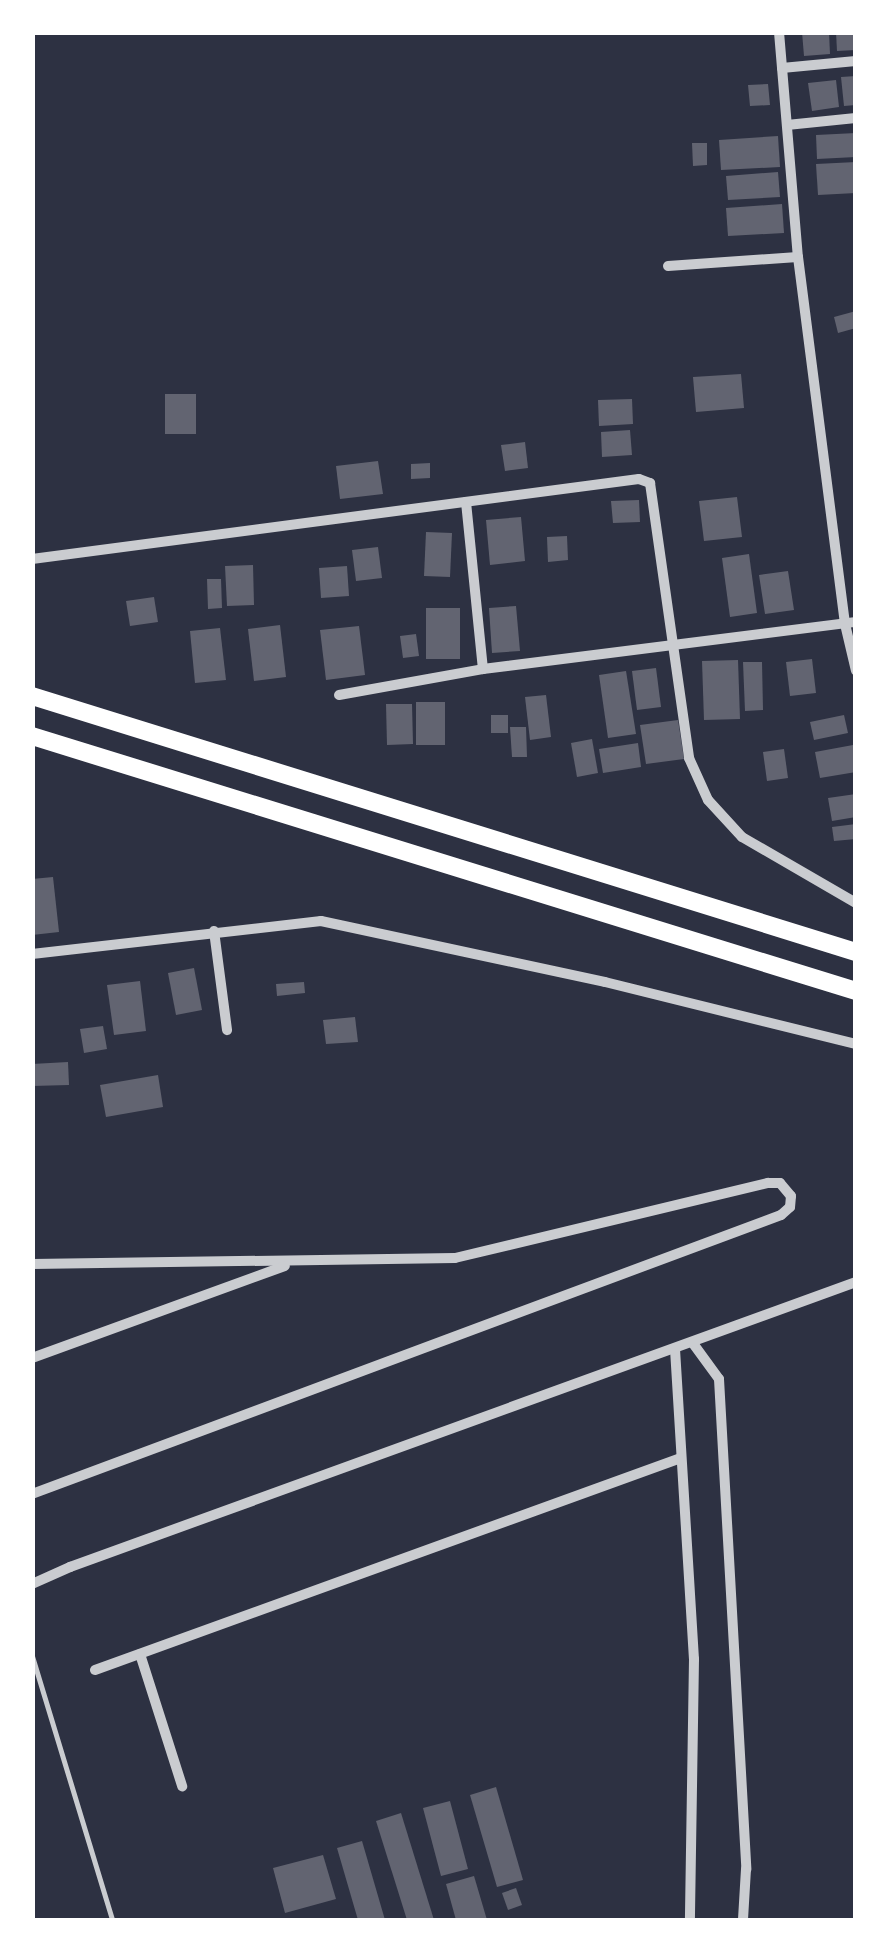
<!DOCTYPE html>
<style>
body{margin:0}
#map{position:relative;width:888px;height:1953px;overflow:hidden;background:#2d3142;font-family:Raleway,sans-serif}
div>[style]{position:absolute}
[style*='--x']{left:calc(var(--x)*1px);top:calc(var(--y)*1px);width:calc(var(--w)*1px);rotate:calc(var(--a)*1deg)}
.building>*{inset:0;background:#626471}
.service>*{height:5px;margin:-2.5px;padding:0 2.5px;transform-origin:2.5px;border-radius:2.5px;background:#caccd0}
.minor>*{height:10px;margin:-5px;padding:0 5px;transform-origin:5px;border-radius:5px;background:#caccd0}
.trunk>*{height:18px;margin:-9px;padding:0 9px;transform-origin:9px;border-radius:9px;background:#fff}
span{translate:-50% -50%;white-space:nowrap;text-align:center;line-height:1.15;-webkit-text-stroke:8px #fff;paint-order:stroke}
.frame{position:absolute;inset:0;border:35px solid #fff;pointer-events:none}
</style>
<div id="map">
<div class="building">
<i style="clip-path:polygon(802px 32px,829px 32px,830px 54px,804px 56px)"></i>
<i style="clip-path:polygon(836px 32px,856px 32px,856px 50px,837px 51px)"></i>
<i style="clip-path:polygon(856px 76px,856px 105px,844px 106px,841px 77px)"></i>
<i style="clip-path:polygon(836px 80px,839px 107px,812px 111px,808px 83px)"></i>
<i style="clip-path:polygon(768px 84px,770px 105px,750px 106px,748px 85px)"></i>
<i style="clip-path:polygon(856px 133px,856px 157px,817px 159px,816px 135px)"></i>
<i style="clip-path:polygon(778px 136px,780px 167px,721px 170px,719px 140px)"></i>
<i style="clip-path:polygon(692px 143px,707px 143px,707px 165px,693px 166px)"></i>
<i style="clip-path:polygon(856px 162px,856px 193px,818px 195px,816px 164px)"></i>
<i style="clip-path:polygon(778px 172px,780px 197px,728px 200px,726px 176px)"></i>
<i style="clip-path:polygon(782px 204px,784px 233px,728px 236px,726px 208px)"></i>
<i style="clip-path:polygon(856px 311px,856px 328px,838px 333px,834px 317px)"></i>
<i style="clip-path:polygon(741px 374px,744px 408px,696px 412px,693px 377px)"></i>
<i style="clip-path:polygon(165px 394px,196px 394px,196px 434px,165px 434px)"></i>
<i style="clip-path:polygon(632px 399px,633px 424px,599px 426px,598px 400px)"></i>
<i style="clip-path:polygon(630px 430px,632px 455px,602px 457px,601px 432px)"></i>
<i style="clip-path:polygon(525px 442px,528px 468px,505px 471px,501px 445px)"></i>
<i style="clip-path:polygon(378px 461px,383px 494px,340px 499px,336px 466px)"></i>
<i style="clip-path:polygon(430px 463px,430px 478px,411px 479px,411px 464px)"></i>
<i style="clip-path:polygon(737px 497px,742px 537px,704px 541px,699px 501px)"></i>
<i style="clip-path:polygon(639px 500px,640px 522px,613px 523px,611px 501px)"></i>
<i style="clip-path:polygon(521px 517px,525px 561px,490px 565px,486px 520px)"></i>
<i style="clip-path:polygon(426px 532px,452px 533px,450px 577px,424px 576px)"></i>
<i style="clip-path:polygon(567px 536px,568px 560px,548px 562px,547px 537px)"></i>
<i style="clip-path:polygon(378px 547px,382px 578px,356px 581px,352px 550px)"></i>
<i style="clip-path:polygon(749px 554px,757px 613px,730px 617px,722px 558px)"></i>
<i style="clip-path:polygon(253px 565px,254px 605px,227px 606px,225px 566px)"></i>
<i style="clip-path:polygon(347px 566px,349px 596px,321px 598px,319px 568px)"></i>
<i style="clip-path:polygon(788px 571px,794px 610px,765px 614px,759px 575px)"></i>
<i style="clip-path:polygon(207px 579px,221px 579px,222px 608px,208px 609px)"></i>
<i style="clip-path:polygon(154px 597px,158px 622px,130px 626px,126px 601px)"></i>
<i style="clip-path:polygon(516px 606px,520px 651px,492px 653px,489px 608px)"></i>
<i style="clip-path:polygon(426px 608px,460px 608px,460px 659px,426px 659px)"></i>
<i style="clip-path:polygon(280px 625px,286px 677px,254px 681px,248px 629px)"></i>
<i style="clip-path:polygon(359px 626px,365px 675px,326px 680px,320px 630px)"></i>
<i style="clip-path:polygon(220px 628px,226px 680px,195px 683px,190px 631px)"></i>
<i style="clip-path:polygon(416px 634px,419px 656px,403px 658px,400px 636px)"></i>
<i style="clip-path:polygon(812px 659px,816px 693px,790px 696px,786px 662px)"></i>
<i style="clip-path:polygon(738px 660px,740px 719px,704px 720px,702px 661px)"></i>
<i style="clip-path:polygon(743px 662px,762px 662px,763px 710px,745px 711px)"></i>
<i style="clip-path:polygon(656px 668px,661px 707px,637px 710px,632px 671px)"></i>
<i style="clip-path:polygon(626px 671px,636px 734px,608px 738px,599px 675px)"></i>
<i style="clip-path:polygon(546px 695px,551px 737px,530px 740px,525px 697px)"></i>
<i style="clip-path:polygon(416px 702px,445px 702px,445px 745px,416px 745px)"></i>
<i style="clip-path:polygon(386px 704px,412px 704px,413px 744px,387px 745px)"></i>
<i style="clip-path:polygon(491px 715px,508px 715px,508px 733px,491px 733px)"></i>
<i style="clip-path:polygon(844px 715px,848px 733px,814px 740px,810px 722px)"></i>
<i style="clip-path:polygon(678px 720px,684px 759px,646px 764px,640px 725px)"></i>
<i style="clip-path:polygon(510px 727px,526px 727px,527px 757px,512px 757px)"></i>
<i style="clip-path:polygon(592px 739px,598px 773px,577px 777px,571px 743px)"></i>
<i style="clip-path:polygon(638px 743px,641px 767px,603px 773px,599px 749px)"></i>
<i style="clip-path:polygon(853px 745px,856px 772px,820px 778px,815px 752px)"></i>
<i style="clip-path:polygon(784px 749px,788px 778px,767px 781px,763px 752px)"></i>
<i style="clip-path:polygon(856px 794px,856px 817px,832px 821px,828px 798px)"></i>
<i style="clip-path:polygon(856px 824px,856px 839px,834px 841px,832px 827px)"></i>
<i style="clip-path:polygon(53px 877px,59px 932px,32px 935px,32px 879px)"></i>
<i style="clip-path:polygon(194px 968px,202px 1010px,176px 1015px,168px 973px)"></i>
<i style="clip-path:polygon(140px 981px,146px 1031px,114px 1035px,107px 985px)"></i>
<i style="clip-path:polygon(304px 982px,305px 993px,277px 996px,276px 984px)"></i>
<i style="clip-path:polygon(355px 1017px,358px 1042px,326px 1044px,323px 1020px)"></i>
<i style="clip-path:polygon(103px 1026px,107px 1049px,84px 1053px,80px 1029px)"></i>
<i style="clip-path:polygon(68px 1062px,69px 1085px,32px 1086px,32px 1064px)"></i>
<i style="clip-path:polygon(158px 1075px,163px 1107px,106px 1117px,100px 1085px)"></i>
<i style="clip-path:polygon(496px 1787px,523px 1880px,497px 1887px,470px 1795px)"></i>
<i style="clip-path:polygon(450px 1801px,468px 1869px,441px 1876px,423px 1808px)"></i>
<i style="clip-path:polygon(401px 1813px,434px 1920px,407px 1920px,376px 1821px)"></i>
<i style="clip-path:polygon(362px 1841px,385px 1920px,358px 1920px,337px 1848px)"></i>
<i style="clip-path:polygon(323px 1855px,336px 1899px,285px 1913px,273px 1868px)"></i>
<i style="clip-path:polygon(474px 1876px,487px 1920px,456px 1920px,446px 1884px)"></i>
<i style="clip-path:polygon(516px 1888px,522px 1905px,508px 1910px,502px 1893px)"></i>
</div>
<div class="service">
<i style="--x:32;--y:1656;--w:276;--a:73.1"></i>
</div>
<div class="minor">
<i style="--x:779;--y:32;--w:226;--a:85.2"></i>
<i style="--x:798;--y:257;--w:370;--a:82.7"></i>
<i style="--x:845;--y:624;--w:48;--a:76.8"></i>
<i style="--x:782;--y:68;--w:74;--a:-5.4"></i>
<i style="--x:787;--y:125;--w:69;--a:-5.8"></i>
<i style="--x:668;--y:266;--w:130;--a:-4"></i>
<i style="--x:466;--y:502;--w:168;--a:84.2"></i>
<i style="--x:483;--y:669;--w:376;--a:-7.2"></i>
<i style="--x:32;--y:559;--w:612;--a:-7.51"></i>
<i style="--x:639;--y:479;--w:12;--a:20"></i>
<i style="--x:650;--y:483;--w:278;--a:81.9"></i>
<i style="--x:689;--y:758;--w:46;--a:65.7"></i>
<i style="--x:708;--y:800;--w:50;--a:47.4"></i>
<i style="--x:742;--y:837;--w:132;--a:30.1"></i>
<i style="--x:339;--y:695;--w:146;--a:-10.2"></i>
<i style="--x:214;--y:931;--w:100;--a:82.5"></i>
<i style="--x:32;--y:954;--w:291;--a:-6.5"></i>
<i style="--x:321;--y:921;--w:290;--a:12.1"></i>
<i style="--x:605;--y:982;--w:259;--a:13.9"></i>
<i style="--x:32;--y:1264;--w:423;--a:-0.8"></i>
<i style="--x:455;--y:1258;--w:322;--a:-13.5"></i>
<i style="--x:768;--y:1183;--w:12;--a:0"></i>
<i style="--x:780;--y:1183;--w:17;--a:50"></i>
<i style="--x:791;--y:1196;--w:11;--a:95"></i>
<i style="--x:790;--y:1207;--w:12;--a:138"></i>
<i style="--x:781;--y:1215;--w:799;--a:159.57"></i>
<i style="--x:692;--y:1342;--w:46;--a:53.9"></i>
<i style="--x:719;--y:1379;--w:491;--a:86.8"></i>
<i style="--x:746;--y:1869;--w:51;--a:93.4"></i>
<i style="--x:675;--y:1349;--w:311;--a:86.5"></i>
<i style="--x:694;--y:1659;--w:261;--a:90.9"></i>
<i style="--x:32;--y:1358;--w:269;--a:-20"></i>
<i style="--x:32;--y:1584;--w:42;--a:-24.1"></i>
<i style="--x:70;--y:1567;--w:836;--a:-19.93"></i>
<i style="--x:140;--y:1654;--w:139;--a:72.3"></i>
<i style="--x:95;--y:1670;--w:623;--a:-19.89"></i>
</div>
<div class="trunk">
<i style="--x:32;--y:696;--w:863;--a:17.26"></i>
<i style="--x:32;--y:736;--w:863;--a:17.2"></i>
</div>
<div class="frame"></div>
</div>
